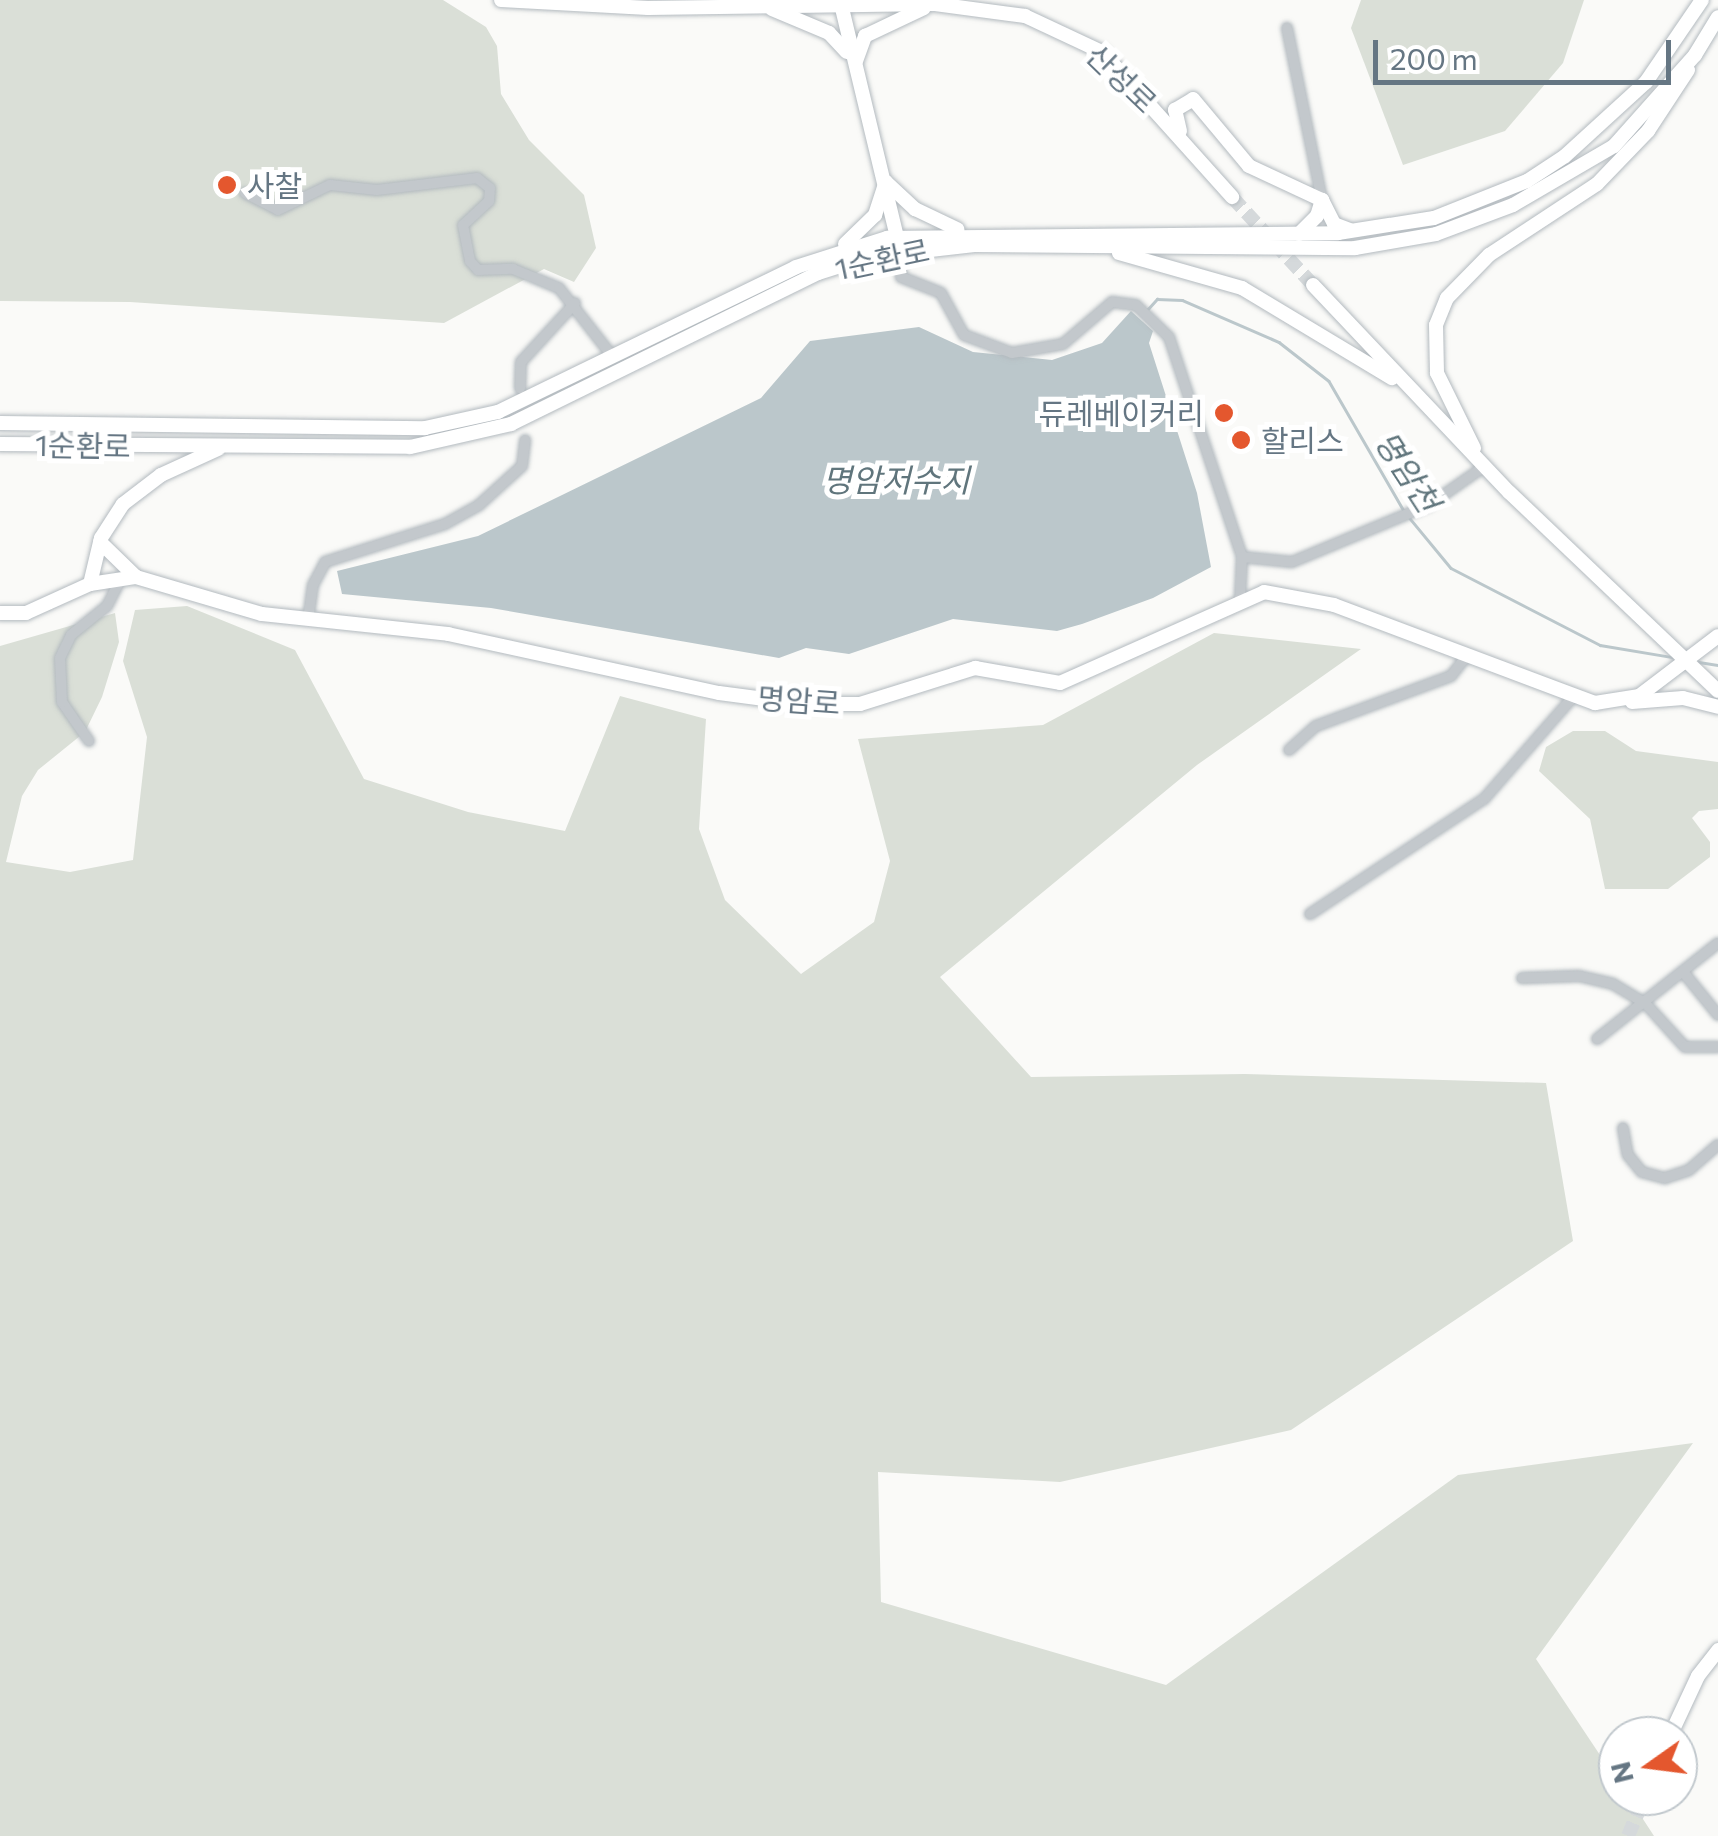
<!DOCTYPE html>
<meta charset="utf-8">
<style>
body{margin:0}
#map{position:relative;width:1718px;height:1836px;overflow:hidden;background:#fafaf8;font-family:Commissioner,"Noto Sans KR",sans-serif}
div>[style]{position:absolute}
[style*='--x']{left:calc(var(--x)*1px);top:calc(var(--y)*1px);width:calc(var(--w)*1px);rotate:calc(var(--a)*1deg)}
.green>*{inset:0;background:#dadfd7}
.water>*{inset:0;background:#bbc7cb}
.stream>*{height:2.5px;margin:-1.25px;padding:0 1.25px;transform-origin:1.25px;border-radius:1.25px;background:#bbc7cb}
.secondary-tunnel>*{height:14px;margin-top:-7px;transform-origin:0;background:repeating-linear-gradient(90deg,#d5d9db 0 14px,transparent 0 21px)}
.roads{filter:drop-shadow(0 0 2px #b3babf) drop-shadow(0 0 2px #b3babf)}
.street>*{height:10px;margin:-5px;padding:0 5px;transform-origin:5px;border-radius:5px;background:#c3c8cc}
.secondary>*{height:14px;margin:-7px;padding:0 7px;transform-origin:7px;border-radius:7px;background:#fff}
.dots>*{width:28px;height:28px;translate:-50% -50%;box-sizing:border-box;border:5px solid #fff;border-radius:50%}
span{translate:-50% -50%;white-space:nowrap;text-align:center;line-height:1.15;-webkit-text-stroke:10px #fff;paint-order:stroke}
.street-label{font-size:30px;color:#657683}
.poi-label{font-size:30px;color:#657683}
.left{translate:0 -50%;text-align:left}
.right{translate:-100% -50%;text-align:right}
.water-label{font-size:32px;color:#60757c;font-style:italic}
.north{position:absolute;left:1598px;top:1716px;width:100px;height:100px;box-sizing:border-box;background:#fff;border:2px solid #c1c8cd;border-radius:50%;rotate:256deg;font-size:28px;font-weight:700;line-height:40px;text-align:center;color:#657683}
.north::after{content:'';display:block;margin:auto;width:35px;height:45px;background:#e4572e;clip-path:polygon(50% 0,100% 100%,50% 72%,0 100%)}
.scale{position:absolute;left:1373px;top:40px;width:298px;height:45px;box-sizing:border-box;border:5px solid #657683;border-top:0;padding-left:12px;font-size:30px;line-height:35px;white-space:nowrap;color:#657683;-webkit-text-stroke:8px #fff;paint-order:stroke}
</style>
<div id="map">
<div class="green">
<i style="clip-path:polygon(0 0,443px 0,486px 27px,497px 46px,501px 94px,529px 140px,584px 195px,596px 248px,574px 282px,544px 269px,444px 323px,130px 302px,0 301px)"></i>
<i style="clip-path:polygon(1361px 0,1584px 0,1563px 63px,1505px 131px,1403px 165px,1351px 28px)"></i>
<i style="clip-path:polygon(187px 606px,295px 650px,364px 779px,468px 812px,565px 831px,620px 696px,706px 719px,699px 829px,725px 900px,801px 974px,874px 922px,890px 861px,858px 739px,1043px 725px,1214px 633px,1361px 649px,1197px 765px,940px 977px,1031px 1077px,1245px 1074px,1546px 1083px,1573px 1241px,1291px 1430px,1060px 1482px,878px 1472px,881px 1602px,1166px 1685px,1458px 1475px,1693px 1443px,1536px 1659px,1618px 1782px,1618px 1796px,1628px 1796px,1654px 1836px,0 1836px,0 646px,115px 613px,119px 642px,102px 697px,85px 732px,38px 770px,22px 796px,6px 862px,70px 872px,133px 860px,147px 737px,123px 661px,135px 610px)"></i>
<i style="clip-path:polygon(1573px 731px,1605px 731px,1636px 751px,1718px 762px,1718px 809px,1699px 811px,1692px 818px,1710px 842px,1710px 857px,1668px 889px,1605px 889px,1590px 819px,1539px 771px,1546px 747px)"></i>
</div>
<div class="water">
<i style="clip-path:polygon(1131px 311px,1153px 331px,1149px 343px,1197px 493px,1211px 567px,1153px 598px,1082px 624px,1057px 631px,953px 619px,849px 654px,806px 648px,779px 658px,491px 608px,342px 594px,337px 571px,478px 536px,761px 398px,810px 341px,919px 327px,973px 352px,1052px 360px,1102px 343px)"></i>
</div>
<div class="stream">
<i style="--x:1147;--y:310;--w:15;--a:-48"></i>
<i style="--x:1157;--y:299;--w:25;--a:2"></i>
<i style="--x:1182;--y:300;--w:106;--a:23.4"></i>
<i style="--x:1279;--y:342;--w:63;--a:38"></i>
<i style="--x:1329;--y:381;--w:148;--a:60"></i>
<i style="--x:1408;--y:516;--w:67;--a:50.4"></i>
<i style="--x:1451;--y:568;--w:168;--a:27.3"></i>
<i style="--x:1600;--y:645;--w:73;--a:9.5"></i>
<i style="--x:1699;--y:662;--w:19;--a:9"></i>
</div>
<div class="secondary-tunnel">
<i style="--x:1232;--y:197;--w:120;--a:47.4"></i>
<i style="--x:1628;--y:1836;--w:43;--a:-67"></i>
</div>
<div class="roads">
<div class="street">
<i style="--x:1287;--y:28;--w:176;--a:78.5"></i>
<i style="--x:245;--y:193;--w:37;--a:27"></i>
<i style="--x:278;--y:210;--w:58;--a:-25.7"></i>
<i style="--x:330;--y:185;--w:47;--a:6.1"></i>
<i style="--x:377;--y:190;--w:101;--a:-6.8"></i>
<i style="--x:477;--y:178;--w:16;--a:38"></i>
<i style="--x:490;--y:188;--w:13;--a:94"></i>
<i style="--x:489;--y:201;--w:35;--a:137"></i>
<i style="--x:463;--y:225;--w:37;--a:79"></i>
<i style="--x:470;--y:261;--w:12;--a:48"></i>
<i style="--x:478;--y:270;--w:35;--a:-2"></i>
<i style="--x:513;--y:269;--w:50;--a:22.4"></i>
<i style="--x:559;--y:288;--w:88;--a:52"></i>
<i style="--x:900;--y:251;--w:26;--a:88"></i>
<i style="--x:901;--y:277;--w:43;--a:21.8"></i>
<i style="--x:941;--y:293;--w:48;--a:61.3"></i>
<i style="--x:964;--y:335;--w:51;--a:20.6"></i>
<i style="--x:1012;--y:353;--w:52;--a:-10"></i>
<i style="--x:1063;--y:344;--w:65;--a:-40.6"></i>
<i style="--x:1112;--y:302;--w:24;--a:7"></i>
<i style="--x:1136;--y:305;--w:46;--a:44.1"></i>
<i style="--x:1169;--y:337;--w:232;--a:71.6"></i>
<i style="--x:520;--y:388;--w:26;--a:-88"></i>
<i style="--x:521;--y:362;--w:80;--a:-47.5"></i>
<i style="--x:1240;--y:599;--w:42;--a:-87.3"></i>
<i style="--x:1242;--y:557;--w:50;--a:5.7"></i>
<i style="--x:1292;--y:562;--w:148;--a:-22.6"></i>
<i style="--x:1429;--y:505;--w:68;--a:-34.9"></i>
<i style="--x:308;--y:620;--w:35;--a:-82"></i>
<i style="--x:313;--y:585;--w:26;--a:-62"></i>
<i style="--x:325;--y:562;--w:126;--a:-17.6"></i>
<i style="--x:445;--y:524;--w:39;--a:-29"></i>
<i style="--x:479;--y:505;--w:58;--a:-42.2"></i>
<i style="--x:522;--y:466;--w:26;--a:-83"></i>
<i style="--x:89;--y:741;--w:47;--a:-124.7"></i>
<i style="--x:62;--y:702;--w:44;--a:-92.6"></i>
<i style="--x:60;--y:658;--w:25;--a:-64"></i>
<i style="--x:71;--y:635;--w:46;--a:-38.9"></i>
<i style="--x:107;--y:606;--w:30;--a:-63"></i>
<i style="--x:1289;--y:750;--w:36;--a:-42"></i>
<i style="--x:1316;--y:726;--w:144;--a:-20.3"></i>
<i style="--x:1451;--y:676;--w:24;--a:-52"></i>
<i style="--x:1310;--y:914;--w:209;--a:-33.5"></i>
<i style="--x:1484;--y:799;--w:134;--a:-48.9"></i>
<i style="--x:1684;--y:973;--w:54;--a:51"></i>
<i style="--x:1522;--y:978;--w:57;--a:-2"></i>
<i style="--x:1579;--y:976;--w:35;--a:13"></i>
<i style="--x:1613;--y:984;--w:37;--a:31"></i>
<i style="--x:1645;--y:1003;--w:59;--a:47.7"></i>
<i style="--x:1685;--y:1047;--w:33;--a:0"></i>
<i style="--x:1597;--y:1039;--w:154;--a:-38.4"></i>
<i style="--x:1623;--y:1128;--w:27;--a:80"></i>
<i style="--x:1628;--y:1155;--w:22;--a:51"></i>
<i style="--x:1642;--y:1172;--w:24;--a:15"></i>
<i style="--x:1665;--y:1178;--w:25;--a:-18"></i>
<i style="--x:1689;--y:1170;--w:38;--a:-41"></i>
</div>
<div class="secondary">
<i style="--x:501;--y:0;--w:147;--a:3.1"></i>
<i style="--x:648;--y:8;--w:287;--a:-0.8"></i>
<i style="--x:935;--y:4;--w:91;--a:7.6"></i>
<i style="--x:1025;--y:16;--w:85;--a:25.1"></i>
<i style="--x:1102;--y:52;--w:195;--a:48.1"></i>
<i style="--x:841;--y:4;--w:248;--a:76.5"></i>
<i style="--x:772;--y:9;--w:62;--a:22.8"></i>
<i style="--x:829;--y:33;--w:26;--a:47"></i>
<i style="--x:856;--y:61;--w:27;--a:-70"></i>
<i style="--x:865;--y:36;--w:65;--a:-25.4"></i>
<i style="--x:1180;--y:131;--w:22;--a:-103"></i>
<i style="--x:1175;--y:110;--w:21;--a:-31"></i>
<i style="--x:1193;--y:99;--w:87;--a:50.1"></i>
<i style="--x:1249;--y:166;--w:81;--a:25"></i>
<i style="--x:1322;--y:200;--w:27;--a:63"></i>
<i style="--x:1334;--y:224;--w:17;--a:21"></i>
<i style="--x:1299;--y:234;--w:25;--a:-45"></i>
<i style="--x:1317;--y:216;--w:17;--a:-73"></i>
<i style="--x:845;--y:244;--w:42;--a:-44"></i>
<i style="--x:875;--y:215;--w:35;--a:-72"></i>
<i style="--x:886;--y:182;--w:40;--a:43"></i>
<i style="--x:915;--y:209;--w:47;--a:25.5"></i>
<i style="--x:1119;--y:253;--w:128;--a:15.9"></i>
<i style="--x:1242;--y:288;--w:175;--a:31"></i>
<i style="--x:1313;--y:285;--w:286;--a:46.6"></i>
<i style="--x:1510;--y:493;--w:287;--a:43.6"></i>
<i style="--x:0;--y:423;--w:425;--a:0.7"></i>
<i style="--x:425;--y:428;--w:75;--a:-12.4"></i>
<i style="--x:498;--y:412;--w:331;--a:-25.9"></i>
<i style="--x:796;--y:267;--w:96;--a:-17.7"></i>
<i style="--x:887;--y:238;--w:451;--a:-0.6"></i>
<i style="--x:1338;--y:233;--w:97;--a:-8.9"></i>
<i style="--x:1434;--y:218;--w:100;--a:-21.7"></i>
<i style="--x:1527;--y:181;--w:45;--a:-33.3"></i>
<i style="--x:1565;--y:156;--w:110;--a:-42.4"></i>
<i style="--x:1646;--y:82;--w:99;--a:-55.7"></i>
<i style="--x:0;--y:444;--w:410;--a:0.4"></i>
<i style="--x:410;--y:447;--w:104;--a:-12.8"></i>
<i style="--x:511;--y:424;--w:342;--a:-26.2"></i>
<i style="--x:818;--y:273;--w:53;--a:-17.4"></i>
<i style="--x:869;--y:257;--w:106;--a:-6.5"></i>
<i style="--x:974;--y:245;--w:381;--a:0.5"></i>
<i style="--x:1355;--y:248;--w:82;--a:-9.8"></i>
<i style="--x:1436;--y:234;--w:82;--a:-20.6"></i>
<i style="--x:1513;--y:205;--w:117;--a:-30.3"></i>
<i style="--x:1614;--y:146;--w:122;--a:-48.3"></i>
<i style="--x:1695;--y:55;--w:44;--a:-58.8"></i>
<i style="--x:1474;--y:448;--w:84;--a:-116.3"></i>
<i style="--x:1437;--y:373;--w:48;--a:-91.2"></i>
<i style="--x:1436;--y:325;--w:29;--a:-68"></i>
<i style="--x:1447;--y:298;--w:60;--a:-45.7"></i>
<i style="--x:1489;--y:255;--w:129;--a:-33.3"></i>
<i style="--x:1597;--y:184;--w:74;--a:-46.1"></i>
<i style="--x:1648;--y:131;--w:73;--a:-56.7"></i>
<i style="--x:100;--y:542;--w:50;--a:44.2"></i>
<i style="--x:90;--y:584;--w:47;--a:-76.6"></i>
<i style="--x:101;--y:538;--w:40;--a:-57.1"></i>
<i style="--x:123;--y:504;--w:48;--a:-37.3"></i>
<i style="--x:161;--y:475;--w:63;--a:-24.5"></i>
<i style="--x:0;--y:613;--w:26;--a:0"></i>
<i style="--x:26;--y:613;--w:70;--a:-24.4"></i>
<i style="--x:90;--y:584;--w:47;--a:-8.7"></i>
<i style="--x:136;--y:577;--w:131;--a:16.4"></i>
<i style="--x:262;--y:614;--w:187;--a:6.1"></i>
<i style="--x:448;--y:634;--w:277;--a:12.3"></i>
<i style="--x:719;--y:693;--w:84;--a:7.5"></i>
<i style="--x:802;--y:704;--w:58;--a:0"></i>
<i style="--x:860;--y:704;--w:121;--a:-17.4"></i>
<i style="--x:975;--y:668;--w:86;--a:10"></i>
<i style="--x:1060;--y:683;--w:223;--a:-24"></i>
<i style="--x:1264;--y:592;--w:71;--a:10.5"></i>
<i style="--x:1334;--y:605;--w:279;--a:20.6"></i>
<i style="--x:1595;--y:703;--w:45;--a:-9"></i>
<i style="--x:1639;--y:696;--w:99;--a:-37.2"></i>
<i style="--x:1632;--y:702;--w:51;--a:-4.5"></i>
<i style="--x:1683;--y:698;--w:36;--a:14"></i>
<i style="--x:1670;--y:1736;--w:66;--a:-65"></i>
<i style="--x:1698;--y:1676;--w:33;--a:-52"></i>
</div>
</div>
<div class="dots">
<i style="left:227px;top:185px;background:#e4572e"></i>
<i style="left:1224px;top:413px;background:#e4572e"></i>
<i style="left:1241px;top:440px;background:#e4572e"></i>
</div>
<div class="street-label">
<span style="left:1122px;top:78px;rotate:44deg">산성로</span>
<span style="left:882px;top:259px;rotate:-12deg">1순환로</span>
<span style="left:83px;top:445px;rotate:1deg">1순환로</span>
<span style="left:799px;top:700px;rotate:4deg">명암로</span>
</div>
<div class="poi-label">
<span class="left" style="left:247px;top:185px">사찰</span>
<span class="right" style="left:1204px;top:413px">듀레베이커리</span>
<span class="left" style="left:1261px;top:440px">할리스</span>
</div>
<div class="water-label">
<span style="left:1408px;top:471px;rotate:57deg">명암천</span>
<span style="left:896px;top:479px">명암저수지</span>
</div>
<div class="north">N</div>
<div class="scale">200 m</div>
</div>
